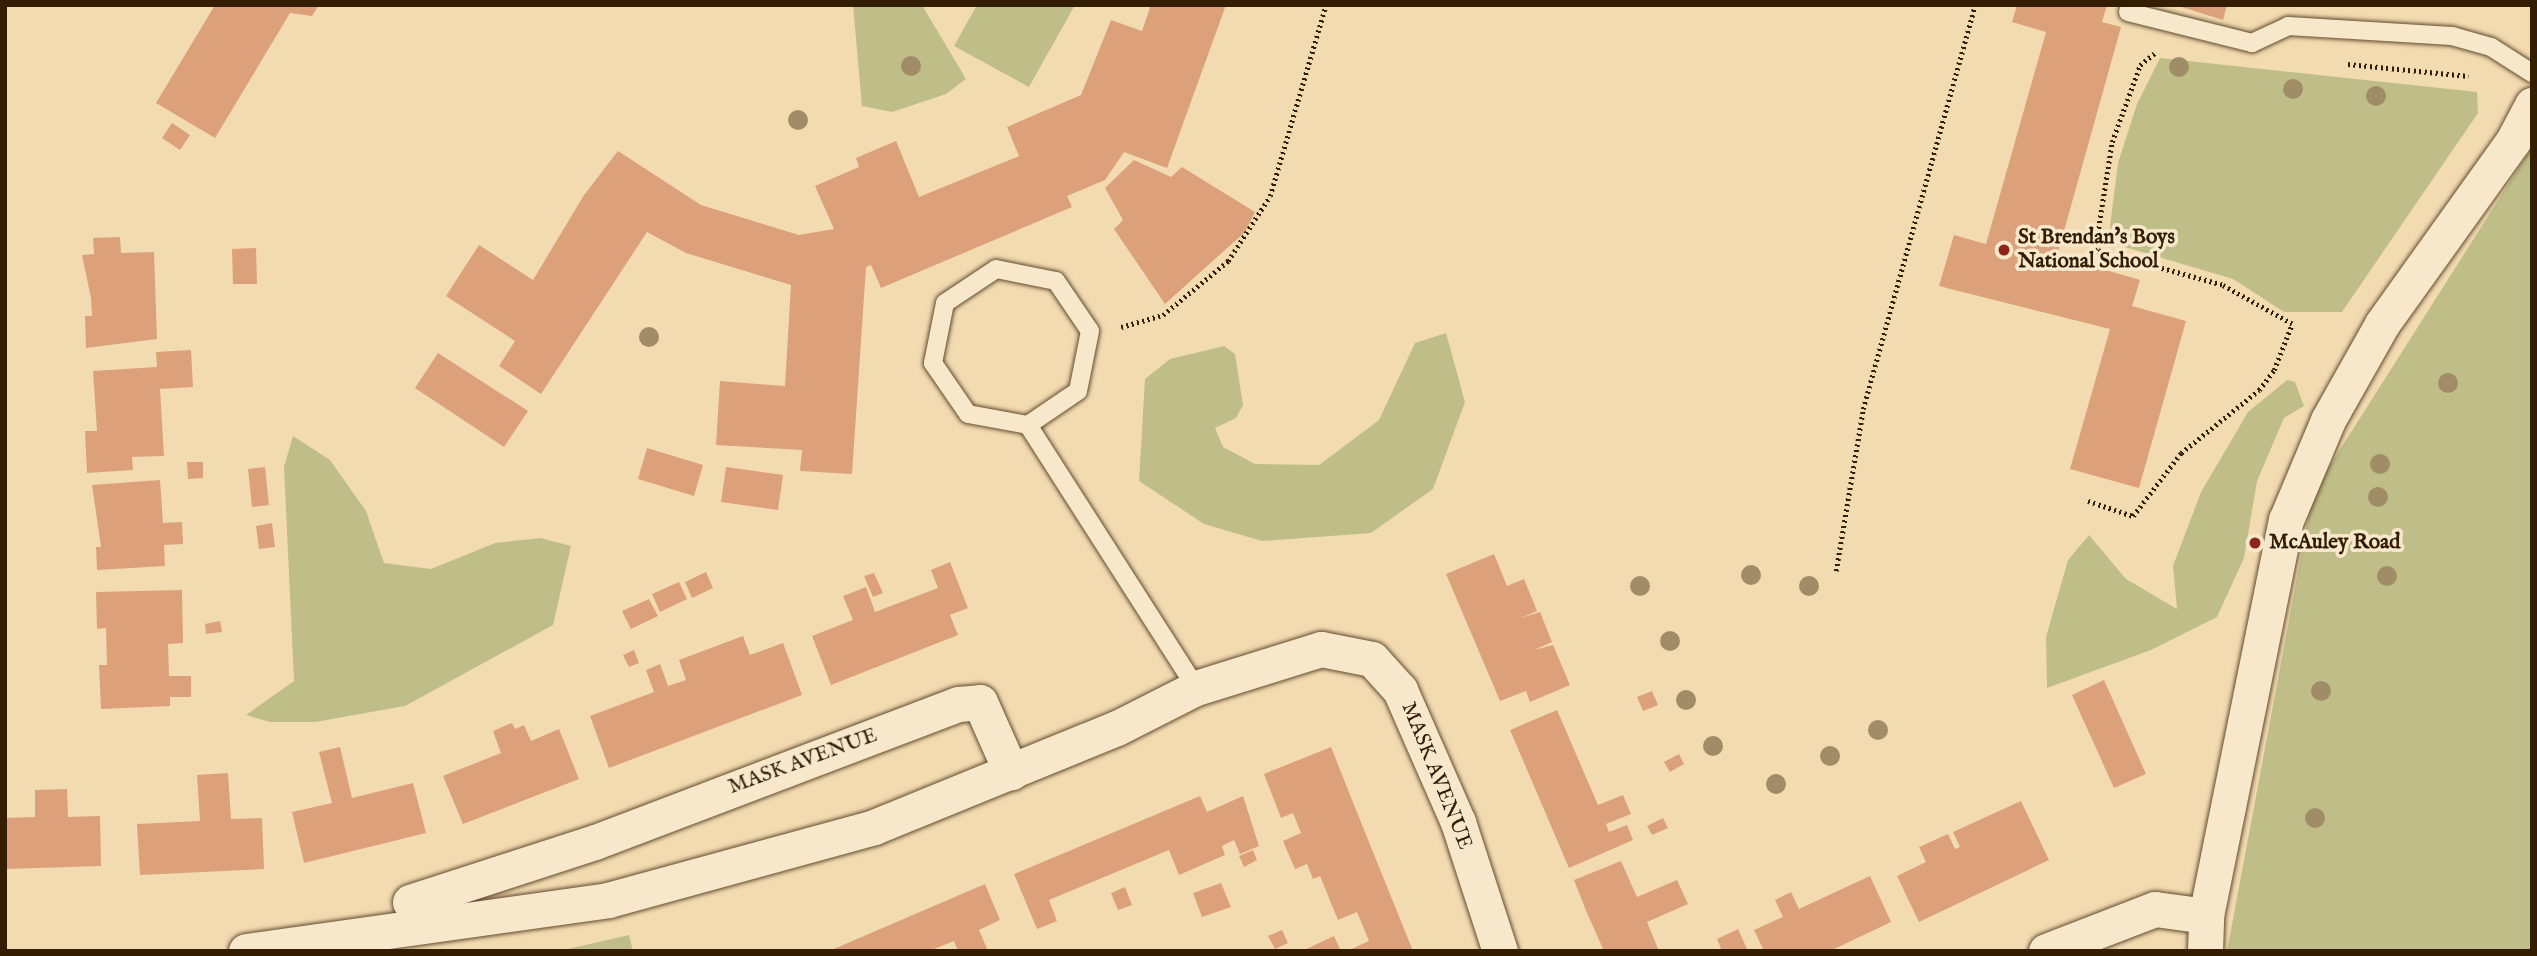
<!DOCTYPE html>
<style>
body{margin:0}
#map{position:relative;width:2537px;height:956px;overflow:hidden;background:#f3dbb1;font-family:"IM FELL English",serif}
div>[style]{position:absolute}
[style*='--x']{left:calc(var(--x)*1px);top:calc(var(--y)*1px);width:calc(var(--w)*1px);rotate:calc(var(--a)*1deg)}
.green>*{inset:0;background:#c0be88}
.building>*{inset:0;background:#dca17a}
.path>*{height:4.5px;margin-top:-2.25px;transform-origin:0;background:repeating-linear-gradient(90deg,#331d03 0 2px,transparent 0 5.5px)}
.roads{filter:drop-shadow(0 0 2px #634c2e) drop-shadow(0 0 2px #634c2e)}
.service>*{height:18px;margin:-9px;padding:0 9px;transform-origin:9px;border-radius:9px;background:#f7e8cc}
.minor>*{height:35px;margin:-17.5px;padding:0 17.5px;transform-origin:17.5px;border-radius:17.5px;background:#f7e8cc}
.trees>*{width:20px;height:20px;margin:-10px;border-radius:50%;background:#a08d67}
.dots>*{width:19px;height:19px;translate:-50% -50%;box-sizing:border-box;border:4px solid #f7e8cc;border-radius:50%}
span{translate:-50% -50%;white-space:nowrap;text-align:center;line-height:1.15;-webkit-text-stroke:7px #f7e8cc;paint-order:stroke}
.poi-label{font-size:21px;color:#331d03;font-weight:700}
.left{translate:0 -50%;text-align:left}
.street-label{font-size:21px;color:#331d03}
.frame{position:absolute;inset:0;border:7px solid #331d03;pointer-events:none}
</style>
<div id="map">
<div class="green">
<i style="clip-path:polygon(853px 5px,922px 5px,966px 79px,946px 94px,892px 112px,862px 106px)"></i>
<i style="clip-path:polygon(977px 5px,1075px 5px,1029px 87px,954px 46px)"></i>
<i style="clip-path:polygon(2160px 58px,2477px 92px,2478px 113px,2342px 312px,2284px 312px,2233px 279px,2108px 242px,2118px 163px,2137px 104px)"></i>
<i style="clip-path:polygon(2532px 147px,2532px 951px,2227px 951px,2313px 492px)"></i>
<i style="clip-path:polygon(1446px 333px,1465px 402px,1433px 489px,1371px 533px,1262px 541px,1204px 524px,1139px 481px,1145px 379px,1170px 359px,1224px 346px,1235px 354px,1243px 405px,1236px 418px,1215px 428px,1223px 447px,1255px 464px,1319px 465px,1379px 420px,1415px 343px)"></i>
<i style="clip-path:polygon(2287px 380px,2295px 382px,2304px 406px,2284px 418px,2257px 481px,2244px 558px,2217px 617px,2151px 650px,2047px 688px,2046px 637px,2068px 560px,2089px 535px,2126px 579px,2177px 609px,2173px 566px,2201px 492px,2248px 412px)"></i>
<i style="clip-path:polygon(293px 436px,330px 460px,366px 511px,384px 563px,431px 569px,495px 543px,541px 538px,571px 546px,553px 625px,405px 706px,315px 722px,270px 722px,246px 715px,294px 681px,284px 467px)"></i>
<i style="clip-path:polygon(629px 935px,633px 951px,559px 951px)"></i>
</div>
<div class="building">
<i style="clip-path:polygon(215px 5px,319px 5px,312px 16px,290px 13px,215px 138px,156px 103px)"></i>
<i style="clip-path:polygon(1151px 5px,1226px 5px,1167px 168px,1124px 152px,1105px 180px,1067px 196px,1072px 207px,881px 288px,871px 265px,866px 267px,852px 474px,800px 471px,802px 450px,716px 445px,720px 381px,785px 386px,791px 285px,686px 253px,647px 232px,541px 394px,499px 366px,515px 341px,446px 296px,479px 245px,533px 280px,584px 195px,618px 151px,701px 205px,799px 235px,834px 229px,815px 186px,859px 167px,856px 158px,896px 141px,919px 197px,1019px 156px,1007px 127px,1081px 95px,1111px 20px,1142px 31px)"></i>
<i style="clip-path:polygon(2017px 5px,2107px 5px,2102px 22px,2121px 27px,2057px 256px,2140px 280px,2132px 306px,2186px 321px,2139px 488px,2070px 469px,2110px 329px,1939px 286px,1954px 235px,1986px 244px,2046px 32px,2012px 22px)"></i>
<i style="clip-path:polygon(2175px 5px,2227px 5px,2223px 20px)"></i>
<i style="clip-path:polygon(172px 123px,190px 135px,180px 150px,162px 138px)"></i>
<i style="clip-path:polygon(1134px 160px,1171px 177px,1182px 167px,1255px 212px,1245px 232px,1165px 304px,1114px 229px,1123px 220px,1105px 188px)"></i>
<i style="clip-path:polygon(120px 237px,121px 253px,154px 252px,157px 339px,86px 348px,85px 316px,92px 316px,91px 298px,82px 255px,94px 254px,93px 238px)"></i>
<i style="clip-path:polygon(256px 248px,257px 284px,233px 284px,232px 249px)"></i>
<i style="clip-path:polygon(191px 350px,193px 387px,160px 389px,164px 456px,132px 457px,133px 470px,87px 473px,85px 431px,97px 431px,93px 371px,157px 367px,156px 352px)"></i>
<i style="clip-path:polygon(438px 353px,528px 411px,504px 447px,415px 388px)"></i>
<i style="clip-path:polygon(647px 448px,703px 465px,694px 496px,638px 479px)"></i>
<i style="clip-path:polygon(187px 462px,203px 462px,203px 478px,188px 479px)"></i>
<i style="clip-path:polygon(265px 467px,269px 505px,252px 507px,248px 469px)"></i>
<i style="clip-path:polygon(726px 467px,783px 475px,778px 510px,721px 502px)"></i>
<i style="clip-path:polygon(160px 480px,163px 523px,182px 522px,183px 544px,164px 545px,165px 566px,97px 570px,96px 547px,101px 547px,92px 485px)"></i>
<i style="clip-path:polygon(272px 523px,275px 547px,259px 549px,256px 526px)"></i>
<i style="clip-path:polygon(1494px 554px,1507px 586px,1524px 579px,1537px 611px,1521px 618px,1540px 612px,1552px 642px,1534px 650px,1553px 645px,1570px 685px,1530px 702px,1526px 691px,1500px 701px,1446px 574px)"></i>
<i style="clip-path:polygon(950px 562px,968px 608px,950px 615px,958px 635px,831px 685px,812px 636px,853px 620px,843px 596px,866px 587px,875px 612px,938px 588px,931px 570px)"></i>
<i style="clip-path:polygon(706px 572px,713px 588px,692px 598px,685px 582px)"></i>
<i style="clip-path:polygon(874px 573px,883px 593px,873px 597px,864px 576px)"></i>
<i style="clip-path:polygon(679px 582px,687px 599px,660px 612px,652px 594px)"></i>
<i style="clip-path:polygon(182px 590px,183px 643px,168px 644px,169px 676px,191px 676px,191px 697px,170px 697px,170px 706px,101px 709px,99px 665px,107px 665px,106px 628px,97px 629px,96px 592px)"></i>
<i style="clip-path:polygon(649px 599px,658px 616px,631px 629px,622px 611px)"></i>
<i style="clip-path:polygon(220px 621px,222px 632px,206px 634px,205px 624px)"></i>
<i style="clip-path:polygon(743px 636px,750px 655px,783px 643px,802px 695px,609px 768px,590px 716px,654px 692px,646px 670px,660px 664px,668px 686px,686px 680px,679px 660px)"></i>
<i style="clip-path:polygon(634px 650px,639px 663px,629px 667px,623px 655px)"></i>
<i style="clip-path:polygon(2104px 680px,2146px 774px,2114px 788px,2072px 695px)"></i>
<i style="clip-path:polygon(1652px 691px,1658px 705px,1643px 711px,1637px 697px)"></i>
<i style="clip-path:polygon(1557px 710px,1598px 805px,1623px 795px,1631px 814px,1606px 824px,1609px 832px,1627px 825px,1633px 840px,1569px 868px,1510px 730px)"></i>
<i style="clip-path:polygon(512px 723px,515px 729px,524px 725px,531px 741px,559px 729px,579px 779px,463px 824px,443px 776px,501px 753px,493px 731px)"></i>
<i style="clip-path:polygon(340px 747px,352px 798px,413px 783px,426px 833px,304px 863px,292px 812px,332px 803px,319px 752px)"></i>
<i style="clip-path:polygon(1331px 747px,1356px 810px,1413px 951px,1347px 951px,1369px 941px,1357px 912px,1338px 920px,1320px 876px,1313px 879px,1307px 864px,1295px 869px,1283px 841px,1301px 833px,1293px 813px,1281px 818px,1264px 774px)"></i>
<i style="clip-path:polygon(1679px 754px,1684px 764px,1670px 772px,1664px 762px)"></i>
<i style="clip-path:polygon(228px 773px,231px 819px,262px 818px,264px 869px,140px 875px,137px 824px,200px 821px,197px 775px)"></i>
<i style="clip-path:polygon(67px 789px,68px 817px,100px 816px,101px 866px,5px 869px,5px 818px,35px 817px,35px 790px)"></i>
<i style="clip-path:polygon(1200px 796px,1207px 812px,1243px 796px,1259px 846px,1240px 854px,1234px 840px,1222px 846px,1225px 855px,1179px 875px,1169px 850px,1049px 900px,1057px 921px,1037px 929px,1014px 874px)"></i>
<i style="clip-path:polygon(2021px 801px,2049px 860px,1919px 922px,1897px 876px,1926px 862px,1919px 847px,1948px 834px,1955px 849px,1960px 847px,1953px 832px)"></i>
<i style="clip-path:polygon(1663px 818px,1668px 828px,1652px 835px,1647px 826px)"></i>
<i style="clip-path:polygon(1253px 850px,1257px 860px,1244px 867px,1239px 856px)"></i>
<i style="clip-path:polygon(1621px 861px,1637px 897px,1677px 880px,1688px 904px,1647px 922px,1659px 951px,1604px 951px,1587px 913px,1574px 880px)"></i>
<i style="clip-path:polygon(1870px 876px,1891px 922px,1830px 951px,1764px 951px,1754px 930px,1783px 917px,1775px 900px,1791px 892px,1799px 909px)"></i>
<i style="clip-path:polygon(1221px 883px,1231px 907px,1202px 917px,1193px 893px)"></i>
<i style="clip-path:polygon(985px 884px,1000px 920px,979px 930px,988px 951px,958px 951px,954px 941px,929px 951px,829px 951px)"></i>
<i style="clip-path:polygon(1125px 887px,1132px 905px,1118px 910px,1111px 893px)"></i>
<i style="clip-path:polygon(1738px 929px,1748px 951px,1722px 951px,1717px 939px)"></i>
<i style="clip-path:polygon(1282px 930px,1288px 943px,1275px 949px,1268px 936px)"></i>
<i style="clip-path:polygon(1334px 936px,1341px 951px,1302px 951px)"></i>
</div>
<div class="path">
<i style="--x:2348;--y:64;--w:121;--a:5.7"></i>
<i style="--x:1121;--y:327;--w:44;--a:-15.9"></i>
<i style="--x:1163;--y:315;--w:85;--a:-39.7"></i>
<i style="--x:1228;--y:261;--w:77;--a:-57.1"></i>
<i style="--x:1270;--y:196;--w:199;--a:-73.7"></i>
<i style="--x:2088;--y:501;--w:47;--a:18.4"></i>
<i style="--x:2133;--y:516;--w:79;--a:-52.7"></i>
<i style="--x:2181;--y:453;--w:100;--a:-38.9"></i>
<i style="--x:2259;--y:390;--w:25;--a:-53"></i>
<i style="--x:2274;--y:370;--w:49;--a:-68.6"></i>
<i style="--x:2292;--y:324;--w:80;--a:-150.9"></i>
<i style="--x:2222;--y:285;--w:132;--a:-164.6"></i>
<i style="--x:2095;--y:250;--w:109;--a:-81.1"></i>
<i style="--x:2112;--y:142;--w:82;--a:-70"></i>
<i style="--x:2140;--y:65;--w:21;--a:-39"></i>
<i style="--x:1836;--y:571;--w:164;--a:-80.5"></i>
<i style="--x:1863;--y:409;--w:419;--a:-74.5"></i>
</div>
<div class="roads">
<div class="service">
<i style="--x:2128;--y:12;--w:128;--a:14"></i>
<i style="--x:2252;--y:43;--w:40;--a:-25"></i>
<i style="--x:2288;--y:26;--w:164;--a:3.5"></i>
<i style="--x:2452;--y:36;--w:41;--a:15.8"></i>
<i style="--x:2491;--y:47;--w:49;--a:32.4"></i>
<i style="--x:996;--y:269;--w:61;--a:11.3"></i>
<i style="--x:1056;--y:281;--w:60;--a:55.8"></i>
<i style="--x:1090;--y:331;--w:61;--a:101.3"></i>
<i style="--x:1078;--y:391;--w:60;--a:145.8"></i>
<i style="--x:1028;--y:425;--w:61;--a:-169.6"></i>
<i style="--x:968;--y:414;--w:62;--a:-124.5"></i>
<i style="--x:933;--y:363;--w:61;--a:-78.7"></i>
<i style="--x:945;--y:303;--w:61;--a:-33.7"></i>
<i style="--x:1028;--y:425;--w:312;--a:57.4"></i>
</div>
<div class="minor">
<i style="--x:410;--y:902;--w:194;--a:-18"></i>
<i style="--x:595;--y:842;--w:388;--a:-20.8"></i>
<i style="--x:958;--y:704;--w:22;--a:-5"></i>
<i style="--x:980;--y:702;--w:77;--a:66.1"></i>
<i style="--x:246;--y:951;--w:366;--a:-8"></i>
<i style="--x:608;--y:900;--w:276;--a:-15.3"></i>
<i style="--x:874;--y:827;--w:262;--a:-22.2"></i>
<i style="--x:1117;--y:728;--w:89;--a:-26.9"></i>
<i style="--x:1196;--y:688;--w:131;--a:-17.3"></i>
<i style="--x:1321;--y:649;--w:52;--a:11.1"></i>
<i style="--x:1372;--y:659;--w:42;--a:47.9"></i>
<i style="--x:1400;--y:690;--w:144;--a:66.3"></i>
<i style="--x:1458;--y:822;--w:136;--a:72"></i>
<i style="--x:2046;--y:951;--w:117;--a:-21.1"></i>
<i style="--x:2155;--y:909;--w:51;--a:7.8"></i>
<i style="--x:2205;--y:951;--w:35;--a:-88"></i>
<i style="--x:2206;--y:916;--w:404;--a:-78.6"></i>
<i style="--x:2286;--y:520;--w:108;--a:-67.2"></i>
<i style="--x:2328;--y:420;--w:110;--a:-60.6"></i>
<i style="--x:2382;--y:324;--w:225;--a:-54.4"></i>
<i style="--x:2513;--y:141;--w:41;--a:-62.2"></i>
</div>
</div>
<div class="trees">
<i style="left:911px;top:66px"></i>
<i style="left:2179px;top:67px"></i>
<i style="left:2293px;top:89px"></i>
<i style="left:2376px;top:96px"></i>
<i style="left:798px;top:120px"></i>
<i style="left:649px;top:337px"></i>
<i style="left:2448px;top:383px"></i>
<i style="left:2380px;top:464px"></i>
<i style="left:2378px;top:497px"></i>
<i style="left:1751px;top:575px"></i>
<i style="left:2387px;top:576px"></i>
<i style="left:1640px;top:586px"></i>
<i style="left:1809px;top:586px"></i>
<i style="left:1670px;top:641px"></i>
<i style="left:2321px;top:691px"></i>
<i style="left:1686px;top:700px"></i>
<i style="left:1878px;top:730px"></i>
<i style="left:1713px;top:746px"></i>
<i style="left:1830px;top:756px"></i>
<i style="left:1776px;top:784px"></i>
<i style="left:2315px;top:818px"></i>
</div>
<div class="dots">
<i style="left:2004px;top:250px;background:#8f2418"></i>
<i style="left:2255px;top:543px;background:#8f2418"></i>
</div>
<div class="poi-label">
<span class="left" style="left:2018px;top:250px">St Brendan's Boys<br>National School</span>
<span class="left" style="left:2269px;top:543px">McAuley Road</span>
</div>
<div class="street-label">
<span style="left:803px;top:762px;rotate:-20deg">MASK AVENUE</span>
<span style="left:1436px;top:776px;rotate:68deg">MASK AVENUE</span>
</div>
<div class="frame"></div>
</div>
